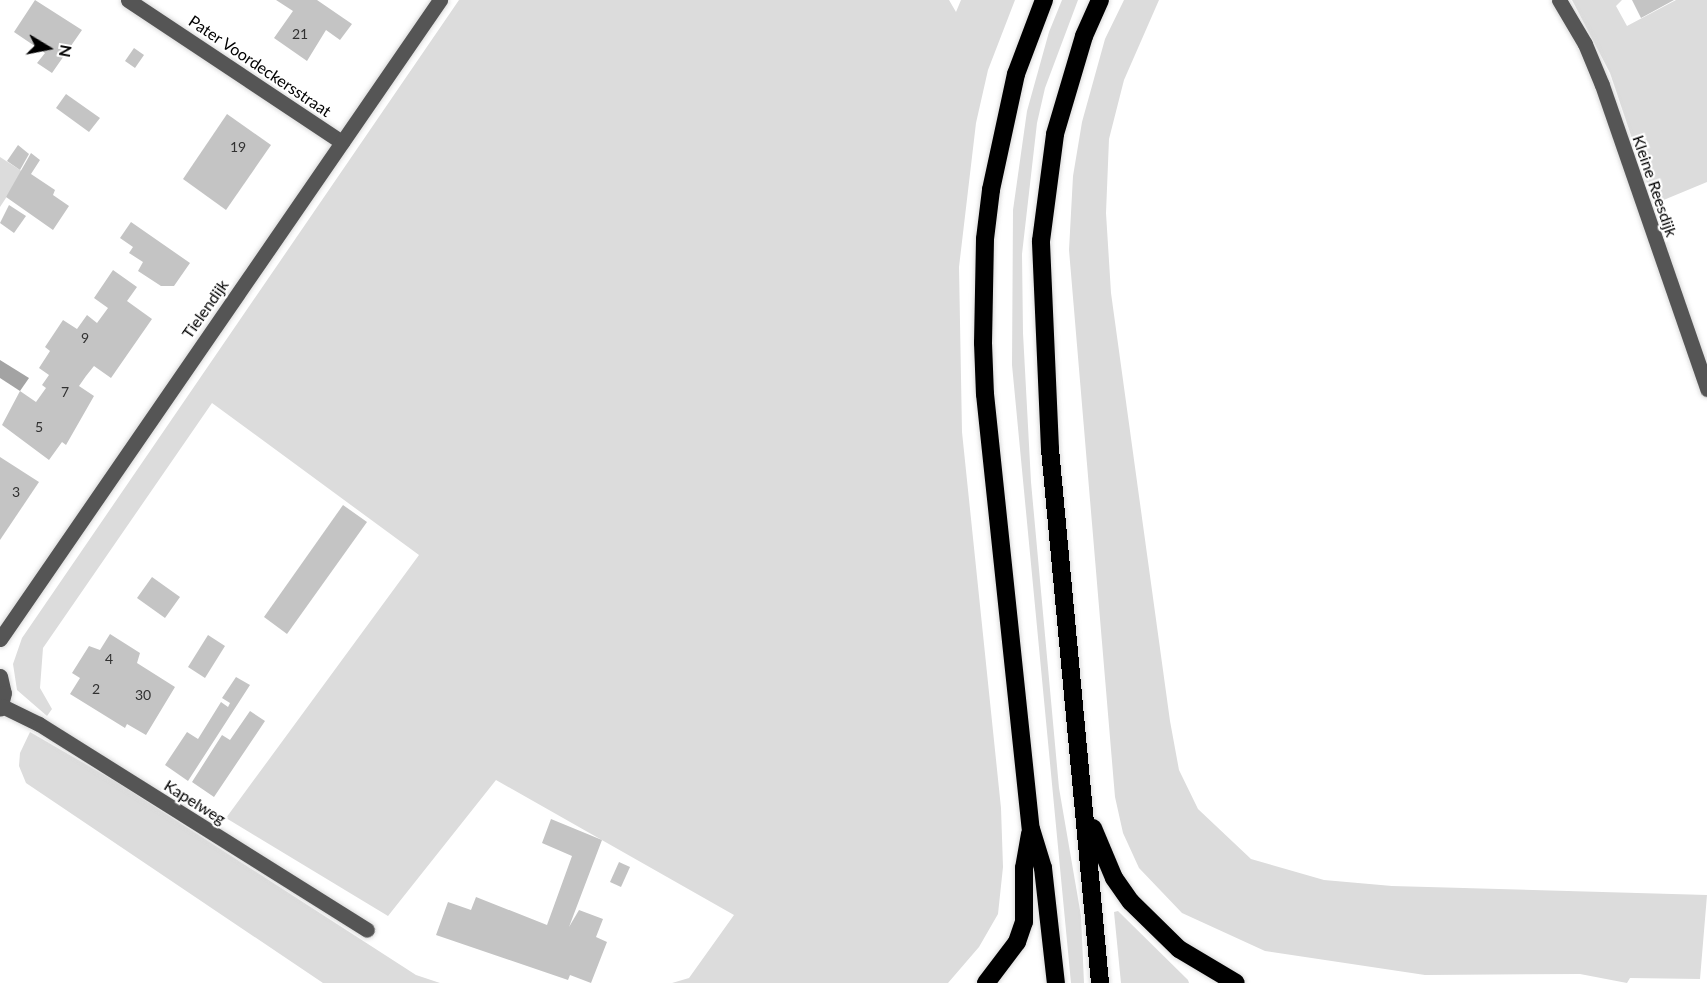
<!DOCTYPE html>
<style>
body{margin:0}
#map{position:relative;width:1707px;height:983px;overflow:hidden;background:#fff;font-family:Lato,sans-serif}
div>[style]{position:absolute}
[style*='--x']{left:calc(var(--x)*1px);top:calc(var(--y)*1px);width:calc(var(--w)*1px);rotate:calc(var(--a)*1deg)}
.green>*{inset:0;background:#dcdcdc}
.water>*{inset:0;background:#a3a3a3}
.building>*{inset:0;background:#c4c4c4}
.roads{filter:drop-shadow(0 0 2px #dbdbdb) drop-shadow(0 0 2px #dbdbdb)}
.minor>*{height:15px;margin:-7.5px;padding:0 7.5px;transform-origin:7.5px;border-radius:7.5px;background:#555}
.highway>*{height:18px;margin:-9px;padding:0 9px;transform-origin:9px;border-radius:9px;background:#000}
span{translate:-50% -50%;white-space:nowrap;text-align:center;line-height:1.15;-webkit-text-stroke:4.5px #fff;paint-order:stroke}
.number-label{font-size:14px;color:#313131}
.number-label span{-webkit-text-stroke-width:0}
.street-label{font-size:16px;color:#000}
.north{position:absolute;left:18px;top:18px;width:60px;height:60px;-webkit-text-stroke:4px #fff;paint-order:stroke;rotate:100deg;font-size:16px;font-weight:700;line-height:24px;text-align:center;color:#000}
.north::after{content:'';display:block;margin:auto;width:21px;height:27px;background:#000;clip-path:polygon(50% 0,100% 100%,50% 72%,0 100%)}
</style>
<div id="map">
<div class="green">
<i style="clip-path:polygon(459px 0,949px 0,956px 12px,961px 0,1015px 0,988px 70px,976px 123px,959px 267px,962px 432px,1001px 808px,1003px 867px,998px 914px,979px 947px,948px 983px,672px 983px,689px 978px,734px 915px,496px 780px,388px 916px,226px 818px,419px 555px,212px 403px,43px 648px,40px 688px,52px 709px,47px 716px,17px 690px,13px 664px,22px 638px)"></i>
<i style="clip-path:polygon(1062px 0,1078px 0,1045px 88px,1037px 123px,1022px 254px,1023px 333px,1031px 482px,1059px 788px,1081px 916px,1084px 983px,1071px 983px,1012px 365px,1013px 210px,1027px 111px,1049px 32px)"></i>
<i style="clip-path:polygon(1124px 0,1159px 0,1124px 80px,1109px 139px,1106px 213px,1111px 293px,1170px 721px,1179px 770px,1198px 809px,1251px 859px,1324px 880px,1392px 886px,1707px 895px,1700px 979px,1630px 978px,1627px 983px,1580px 974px,1425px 975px,1265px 951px,1182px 913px,1139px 868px,1123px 833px,1115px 797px,1069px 250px,1073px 176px,1082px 122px,1105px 39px)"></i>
<i style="clip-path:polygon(1572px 0,1622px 0,1616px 6px,1627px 26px,1676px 0,1707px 0,1707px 182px,1654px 204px,1610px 73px)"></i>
<i style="clip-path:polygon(0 157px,23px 172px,0 207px)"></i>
<i style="clip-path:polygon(30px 732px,118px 783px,416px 975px,440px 983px,323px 983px,26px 783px,19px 766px,20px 753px)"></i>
<i style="clip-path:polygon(1118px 911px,1188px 980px,1189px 983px,1121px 983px,1114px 912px)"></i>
</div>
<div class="water">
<i style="clip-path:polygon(0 360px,29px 378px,20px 391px,0 378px)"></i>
</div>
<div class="building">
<i style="clip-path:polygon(35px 0,82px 30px,52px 73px,37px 63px,45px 53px,14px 32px)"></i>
<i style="clip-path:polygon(276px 0,317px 0,352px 24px,340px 40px,326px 30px,307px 61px,274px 38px,293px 11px)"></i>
<i style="clip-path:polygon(1632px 0,1674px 0,1641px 18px)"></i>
<i style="clip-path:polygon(134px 48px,144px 55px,135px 68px,125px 61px)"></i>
<i style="clip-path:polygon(66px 94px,100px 118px,89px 132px,56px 108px)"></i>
<i style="clip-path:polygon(227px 114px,271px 145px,226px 210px,183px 179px)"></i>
<i style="clip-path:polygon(18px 145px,29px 154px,20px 170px,7px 161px)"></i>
<i style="clip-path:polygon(31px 153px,40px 160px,31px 174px,55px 190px,53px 195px,69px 206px,53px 230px,6px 197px)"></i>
<i style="clip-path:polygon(9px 205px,26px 216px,14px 233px,0 223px)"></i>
<i style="clip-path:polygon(131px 222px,190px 263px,174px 286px,161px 286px,138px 271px,143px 262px,129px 253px,133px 247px,120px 238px)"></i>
<i style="clip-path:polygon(113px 270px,137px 287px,127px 301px,152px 319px,111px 378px,94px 366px,86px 376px,79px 386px,94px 396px,66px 445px,62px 442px,49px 460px,2px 425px,20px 391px,36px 402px,46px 388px,42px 385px,49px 375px,39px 368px,50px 351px,45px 347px,63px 320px,77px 329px,87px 315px,97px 323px,108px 308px,94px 298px)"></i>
<i style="clip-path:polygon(0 457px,39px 482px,0 540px)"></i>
<i style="clip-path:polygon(343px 505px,367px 522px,287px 634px,264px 617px)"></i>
<i style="clip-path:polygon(152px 577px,180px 597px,165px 618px,137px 598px)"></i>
<i style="clip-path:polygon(110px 634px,140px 653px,137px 663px,175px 687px,146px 735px,127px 724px,125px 728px,70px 694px,80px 678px,72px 673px,89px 646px,100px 650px)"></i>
<i style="clip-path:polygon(208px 635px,225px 646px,205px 678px,188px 667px)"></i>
<i style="clip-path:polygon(236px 677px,250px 685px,188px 781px,165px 765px,187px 732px,198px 739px,221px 702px,228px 707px,230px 703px,222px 698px)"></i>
<i style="clip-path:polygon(250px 711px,265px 721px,214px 797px,192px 782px,222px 735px,230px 740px)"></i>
<i style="clip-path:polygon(551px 819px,602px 840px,569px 927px,579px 910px,603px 919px,596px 937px,607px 942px,591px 983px,570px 975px,568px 980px,436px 935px,448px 902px,471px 910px,476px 897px,547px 925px,572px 856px,542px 843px)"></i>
<i style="clip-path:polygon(619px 862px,630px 867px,621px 887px,610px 882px)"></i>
</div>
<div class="roads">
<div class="minor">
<i style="--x:128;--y:0;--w:257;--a:33.6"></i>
<i style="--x:1559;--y:0;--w:51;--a:59.4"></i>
<i style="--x:1585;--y:44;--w:44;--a:67.5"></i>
<i style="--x:1602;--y:85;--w:322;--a:70.9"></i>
<i style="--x:0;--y:639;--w:776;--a:-55.45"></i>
<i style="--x:0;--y:676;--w:17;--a:77"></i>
<i style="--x:4;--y:693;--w:16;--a:104"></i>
<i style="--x:2;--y:706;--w:41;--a:25.9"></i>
<i style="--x:39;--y:724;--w:387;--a:32.1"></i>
</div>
<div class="highway">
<i style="--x:1044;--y:0;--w:79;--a:110.7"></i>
<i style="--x:1016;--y:74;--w:119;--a:102.2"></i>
<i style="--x:991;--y:190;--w:49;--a:97"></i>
<i style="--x:985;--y:239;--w:104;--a:91.1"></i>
<i style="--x:983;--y:343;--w:51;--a:87.8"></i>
<i style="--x:985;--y:394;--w:437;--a:84"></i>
<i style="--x:1031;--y:829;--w:41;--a:72.9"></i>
<i style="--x:1043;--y:868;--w:116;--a:83.6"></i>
<i style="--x:1093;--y:828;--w:54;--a:67.2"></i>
<i style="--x:1114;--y:878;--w:29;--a:55"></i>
<i style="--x:1131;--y:902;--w:67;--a:44.4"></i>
<i style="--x:1179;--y:949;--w:66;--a:30.8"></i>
<i style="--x:986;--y:983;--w:51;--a:-52.9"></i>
<i style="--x:1017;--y:942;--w:21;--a:-71"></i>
<i style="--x:1024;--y:922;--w:54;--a:-90"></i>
<i style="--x:1024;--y:868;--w:35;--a:-80"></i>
<i style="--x:1100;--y:983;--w:536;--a:-95.35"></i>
<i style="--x:1050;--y:449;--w:208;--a:-92.5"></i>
<i style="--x:1041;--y:241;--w:108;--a:-82.5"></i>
<i style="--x:1055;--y:134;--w:102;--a:-73.5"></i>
<i style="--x:1084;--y:36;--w:39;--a:-66"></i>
</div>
</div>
<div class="number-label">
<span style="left:300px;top:34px">21</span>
<span style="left:238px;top:147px">19</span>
<span style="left:85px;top:338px">9</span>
<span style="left:65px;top:392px">7</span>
<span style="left:39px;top:427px">5</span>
<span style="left:16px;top:492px">3</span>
<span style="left:109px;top:659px">4</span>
<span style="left:96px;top:689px">2</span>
<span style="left:143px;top:695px">30</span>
</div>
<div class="street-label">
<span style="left:260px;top:66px;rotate:34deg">Pater Voordeckersstraat</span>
<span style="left:1655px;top:186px;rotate:71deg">Kleine Reesdijk</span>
<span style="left:205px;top:309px;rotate:-55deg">Tielendijk</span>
<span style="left:195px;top:802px;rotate:32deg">Kapelweg</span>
</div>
<div class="north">N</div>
</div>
